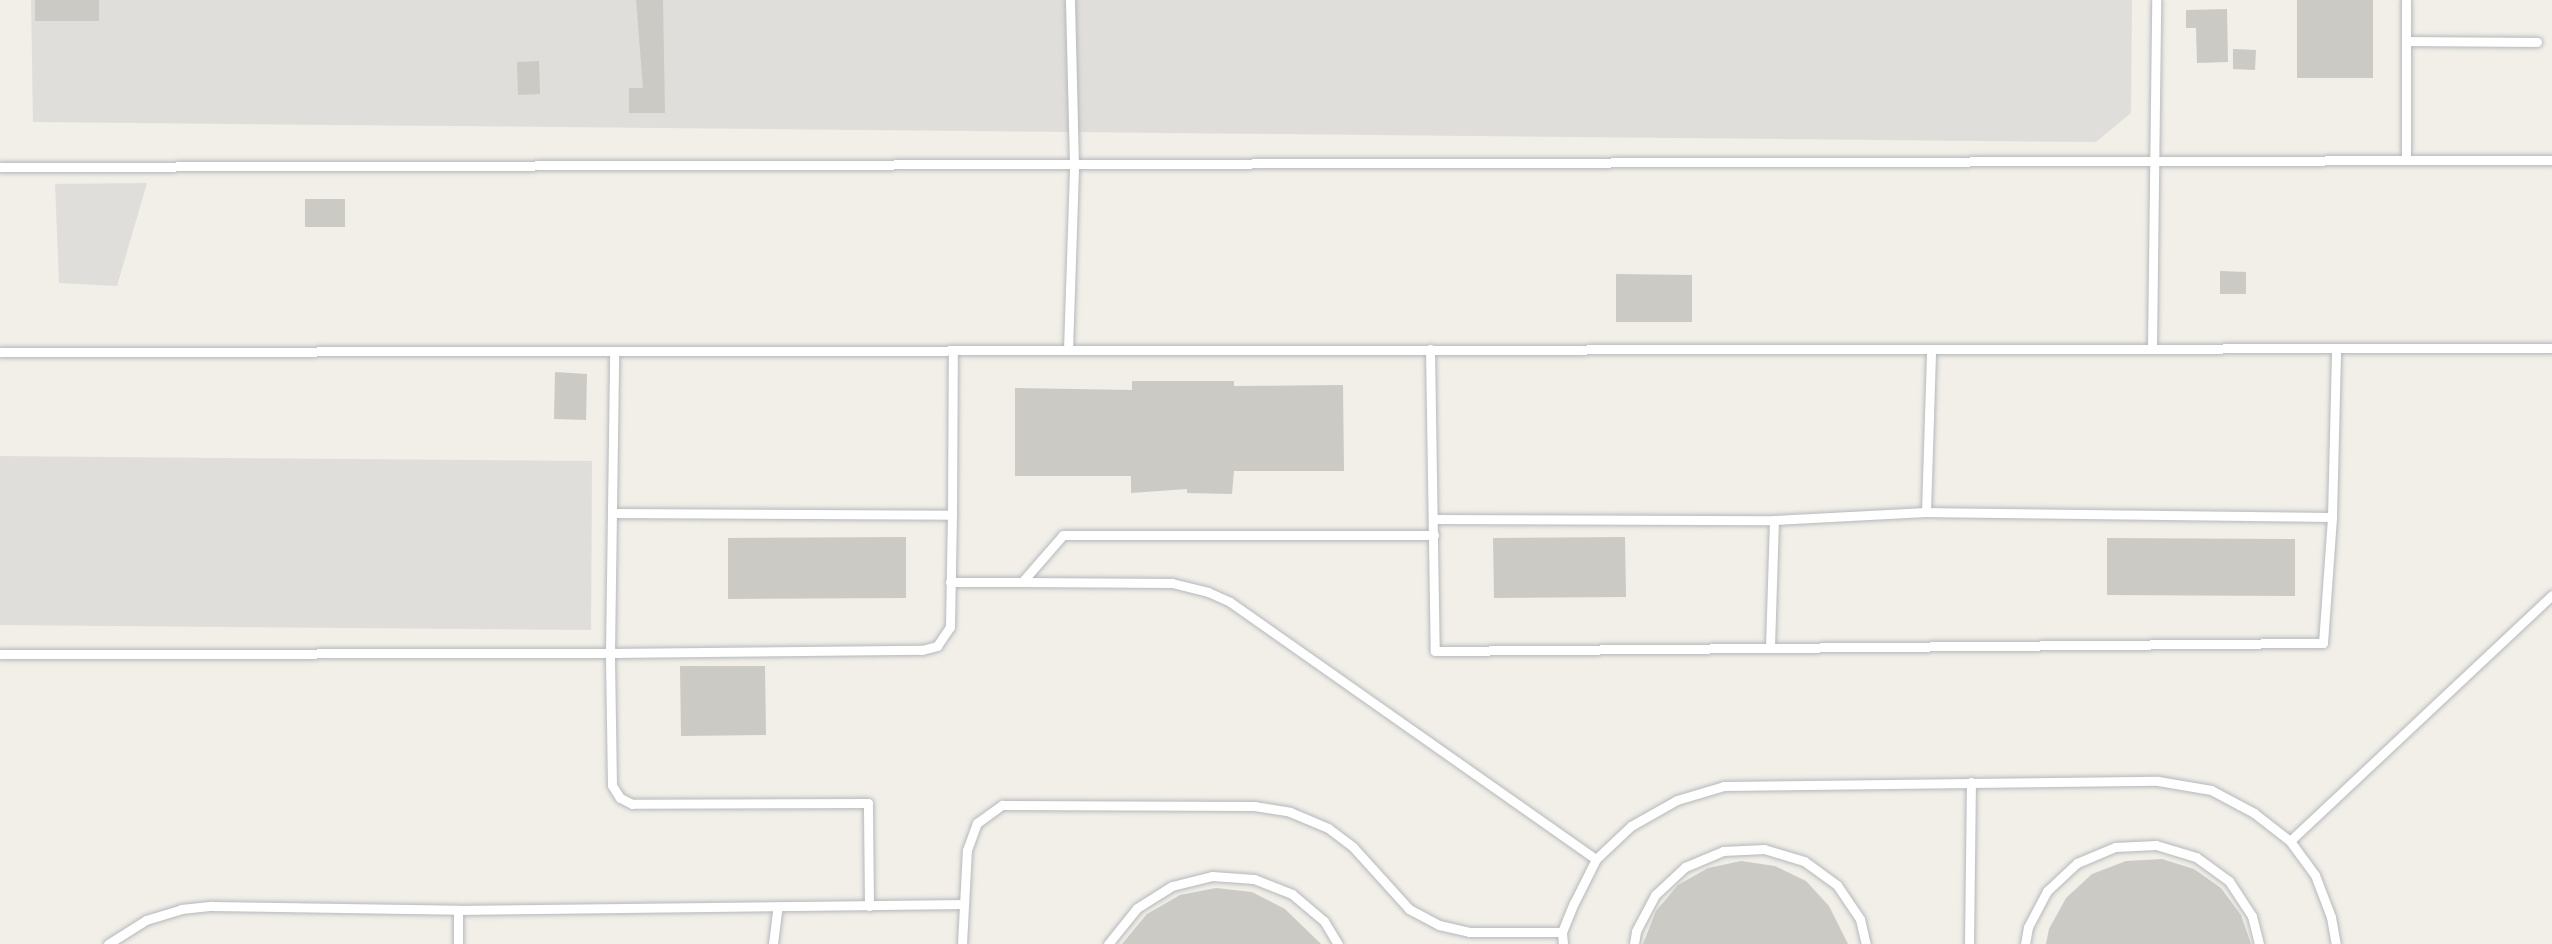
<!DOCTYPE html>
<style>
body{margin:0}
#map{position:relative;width:2552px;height:944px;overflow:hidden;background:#f1efe8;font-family:"Source Sans 3",sans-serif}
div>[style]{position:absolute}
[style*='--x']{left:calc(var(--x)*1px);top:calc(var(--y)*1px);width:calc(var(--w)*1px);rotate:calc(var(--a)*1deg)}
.industrial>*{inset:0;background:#e0deda}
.building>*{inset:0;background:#cccac5}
.roads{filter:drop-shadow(0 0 2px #b5b8bc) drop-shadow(0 0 2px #b5b8bc)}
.service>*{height:9px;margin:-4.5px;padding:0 4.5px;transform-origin:4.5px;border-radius:4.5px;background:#fff}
span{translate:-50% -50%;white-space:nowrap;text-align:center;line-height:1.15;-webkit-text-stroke:4.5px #fff;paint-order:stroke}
</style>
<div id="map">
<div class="industrial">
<i style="clip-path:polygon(31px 0,2132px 0,2131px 113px,2096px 142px,33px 122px)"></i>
<i style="clip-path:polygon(147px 183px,117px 286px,59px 283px,55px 184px)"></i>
<i style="clip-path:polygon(0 456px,592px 461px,591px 630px,0 625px)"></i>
</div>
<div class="building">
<i style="clip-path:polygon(35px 0,99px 0,99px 21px,35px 21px)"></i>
<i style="clip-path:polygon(636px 0,663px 0,665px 113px,629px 113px,629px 88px,643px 88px)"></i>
<i style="clip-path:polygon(2297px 0,2373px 0,2373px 78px,2297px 78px)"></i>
<i style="clip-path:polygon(2227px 9px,2228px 62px,2197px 63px,2196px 28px,2186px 28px,2186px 10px)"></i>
<i style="clip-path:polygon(2233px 49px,2256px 50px,2255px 70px,2233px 69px)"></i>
<i style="clip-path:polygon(539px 61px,540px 94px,518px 95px,517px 62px)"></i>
<i style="clip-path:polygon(305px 199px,345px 199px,345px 227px,305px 227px)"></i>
<i style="clip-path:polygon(2220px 271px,2246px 272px,2246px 294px,2220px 294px)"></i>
<i style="clip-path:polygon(1616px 274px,1692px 275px,1692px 322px,1616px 322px)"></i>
<i style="clip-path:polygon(555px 372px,587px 374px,586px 420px,554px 419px)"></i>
<i style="clip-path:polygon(1132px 381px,1234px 381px,1234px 386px,1343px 385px,1344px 471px,1234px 471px,1232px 494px,1187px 493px,1187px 489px,1131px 493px,1131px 476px,1015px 476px,1015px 388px,1132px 390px)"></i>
<i style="clip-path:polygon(906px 537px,906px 598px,728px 599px,728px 538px)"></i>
<i style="clip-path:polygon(1625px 537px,1626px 597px,1494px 598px,1493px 538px)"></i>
<i style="clip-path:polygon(2107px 538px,2295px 539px,2295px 596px,2107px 595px)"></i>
<i style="clip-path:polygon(680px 666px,765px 666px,766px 735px,681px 736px)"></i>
<i style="clip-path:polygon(2162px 859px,2194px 869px,2221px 888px,2241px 915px,2251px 944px,2046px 944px,2049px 929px,2066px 898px,2092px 874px,2126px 861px)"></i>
<i style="clip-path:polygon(1741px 861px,1775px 866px,1806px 881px,1829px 906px,1848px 944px,1643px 944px,1656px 911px,1678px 885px,1708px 868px)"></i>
<i style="clip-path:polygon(1216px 888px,1252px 892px,1285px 909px,1321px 944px,1122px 944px,1147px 914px,1180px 895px)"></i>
</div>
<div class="roads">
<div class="service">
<i style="--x:2406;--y:41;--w:131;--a:0.4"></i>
<i style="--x:2406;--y:160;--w:160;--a:-90"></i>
<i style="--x:0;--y:167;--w:2552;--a:-0.16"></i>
<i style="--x:2152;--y:348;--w:348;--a:-89.3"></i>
<i style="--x:1430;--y:349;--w:302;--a:89.1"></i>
<i style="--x:1435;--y:651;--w:888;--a:-0.52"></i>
<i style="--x:2323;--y:643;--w:126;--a:-85.9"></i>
<i style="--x:2332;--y:517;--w:169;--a:-88.6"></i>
<i style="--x:1068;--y:350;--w:185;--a:-88.1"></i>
<i style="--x:1074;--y:165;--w:165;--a:-91.4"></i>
<i style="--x:0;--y:352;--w:2552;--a:-0.09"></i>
<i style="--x:1926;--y:512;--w:163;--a:-88.2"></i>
<i style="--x:614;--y:513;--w:338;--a:0.3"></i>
<i style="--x:952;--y:515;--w:165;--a:-89.7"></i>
<i style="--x:1434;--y:519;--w:340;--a:0.2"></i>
<i style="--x:1774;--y:520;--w:152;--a:-3"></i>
<i style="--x:1926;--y:512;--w:406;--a:0.7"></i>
<i style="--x:950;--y:582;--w:72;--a:0"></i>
<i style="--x:1022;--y:582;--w:62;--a:-48.9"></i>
<i style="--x:1063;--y:535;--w:371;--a:0"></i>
<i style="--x:1022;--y:582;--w:150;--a:0.4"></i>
<i style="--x:1172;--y:583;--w:37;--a:14"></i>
<i style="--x:1208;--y:592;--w:24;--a:24"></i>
<i style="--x:1230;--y:602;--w:447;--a:35.1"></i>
<i style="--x:1770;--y:647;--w:127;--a:-88.2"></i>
<i style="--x:0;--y:654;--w:610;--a:-0.09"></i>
<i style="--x:610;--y:653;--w:302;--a:-89.2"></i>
<i style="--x:2290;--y:841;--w:359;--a:-43.2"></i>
<i style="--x:869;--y:906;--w:103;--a:-90.6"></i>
<i style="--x:868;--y:803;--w:236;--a:179.8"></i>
<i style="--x:632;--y:804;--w:13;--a:-153"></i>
<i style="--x:620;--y:798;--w:15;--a:-122"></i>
<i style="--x:612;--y:785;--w:132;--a:-90.9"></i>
<i style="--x:610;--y:653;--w:312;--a:-0.6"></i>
<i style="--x:922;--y:650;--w:16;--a:-15"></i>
<i style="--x:937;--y:646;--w:23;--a:-56"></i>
<i style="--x:950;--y:627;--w:112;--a:-89"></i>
<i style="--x:108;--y:944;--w:45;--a:-32.3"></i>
<i style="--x:146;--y:920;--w:37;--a:-17"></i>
<i style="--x:181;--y:909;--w:31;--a:-6"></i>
<i style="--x:212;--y:906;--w:246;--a:0.9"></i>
<i style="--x:458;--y:910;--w:503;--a:-0.68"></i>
<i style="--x:458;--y:944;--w:34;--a:-90"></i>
<i style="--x:773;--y:944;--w:38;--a:-83"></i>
<i style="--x:962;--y:944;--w:94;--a:-87"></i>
<i style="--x:967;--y:850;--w:29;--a:-70"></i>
<i style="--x:977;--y:823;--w:31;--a:-36"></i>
<i style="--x:1002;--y:805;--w:252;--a:0.2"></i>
<i style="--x:1254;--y:806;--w:36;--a:9"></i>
<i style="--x:1290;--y:812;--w:41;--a:22.8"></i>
<i style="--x:1328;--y:828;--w:31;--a:37"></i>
<i style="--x:1353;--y:847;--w:84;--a:47.9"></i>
<i style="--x:1409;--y:909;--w:34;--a:28"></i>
<i style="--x:1439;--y:925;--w:31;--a:13"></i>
<i style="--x:1469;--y:932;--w:93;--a:0"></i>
<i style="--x:1108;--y:944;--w:46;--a:-51.1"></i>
<i style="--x:1137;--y:908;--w:41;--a:-32.2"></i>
<i style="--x:1172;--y:886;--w:41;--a:-14"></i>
<i style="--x:1212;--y:876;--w:42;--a:4.1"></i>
<i style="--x:1254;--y:879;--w:41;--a:21.5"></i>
<i style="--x:1292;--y:894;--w:42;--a:40.2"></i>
<i style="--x:1324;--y:921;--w:27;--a:59"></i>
<i style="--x:1563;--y:944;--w:12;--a:-95"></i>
<i style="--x:1562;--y:932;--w:31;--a:-68"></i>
<i style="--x:1574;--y:903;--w:49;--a:-63.4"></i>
<i style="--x:1596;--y:859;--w:48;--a:-43.3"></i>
<i style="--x:1631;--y:826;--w:53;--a:-29.5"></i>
<i style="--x:1677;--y:800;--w:49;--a:-16.6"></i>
<i style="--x:1724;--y:786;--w:434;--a:-0.7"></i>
<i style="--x:2158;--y:781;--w:54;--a:9.6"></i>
<i style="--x:2211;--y:790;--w:49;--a:28.1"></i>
<i style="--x:2254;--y:813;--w:46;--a:37.9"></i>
<i style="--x:2290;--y:841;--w:42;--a:53.7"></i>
<i style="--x:2315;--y:875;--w:45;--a:69.1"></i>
<i style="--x:2331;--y:917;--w:27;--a:80"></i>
<i style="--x:1634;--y:944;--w:13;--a:-81"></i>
<i style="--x:1636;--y:931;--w:41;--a:-62.2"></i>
<i style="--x:1655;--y:895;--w:41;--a:-43"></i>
<i style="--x:1685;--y:867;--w:41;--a:-22.8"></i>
<i style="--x:1723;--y:851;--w:41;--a:-2.8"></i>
<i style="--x:1764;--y:849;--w:42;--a:16.7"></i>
<i style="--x:1804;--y:861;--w:41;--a:36"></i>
<i style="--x:1837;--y:885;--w:41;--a:55.9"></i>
<i style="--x:1860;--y:919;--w:26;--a:77"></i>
<i style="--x:1969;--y:944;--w:162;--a:-89.3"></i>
<i style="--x:2025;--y:944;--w:17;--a:-80"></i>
<i style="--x:2028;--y:927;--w:41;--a:-62.2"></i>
<i style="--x:2047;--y:891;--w:41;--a:-43"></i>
<i style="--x:2077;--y:863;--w:41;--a:-22.8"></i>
<i style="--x:2115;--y:847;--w:41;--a:-2.8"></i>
<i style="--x:2156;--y:845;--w:42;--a:16.7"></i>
<i style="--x:2196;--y:857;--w:41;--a:36"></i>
<i style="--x:2229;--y:881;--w:42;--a:56.7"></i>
<i style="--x:2252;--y:916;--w:29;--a:76"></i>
</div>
</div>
</div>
